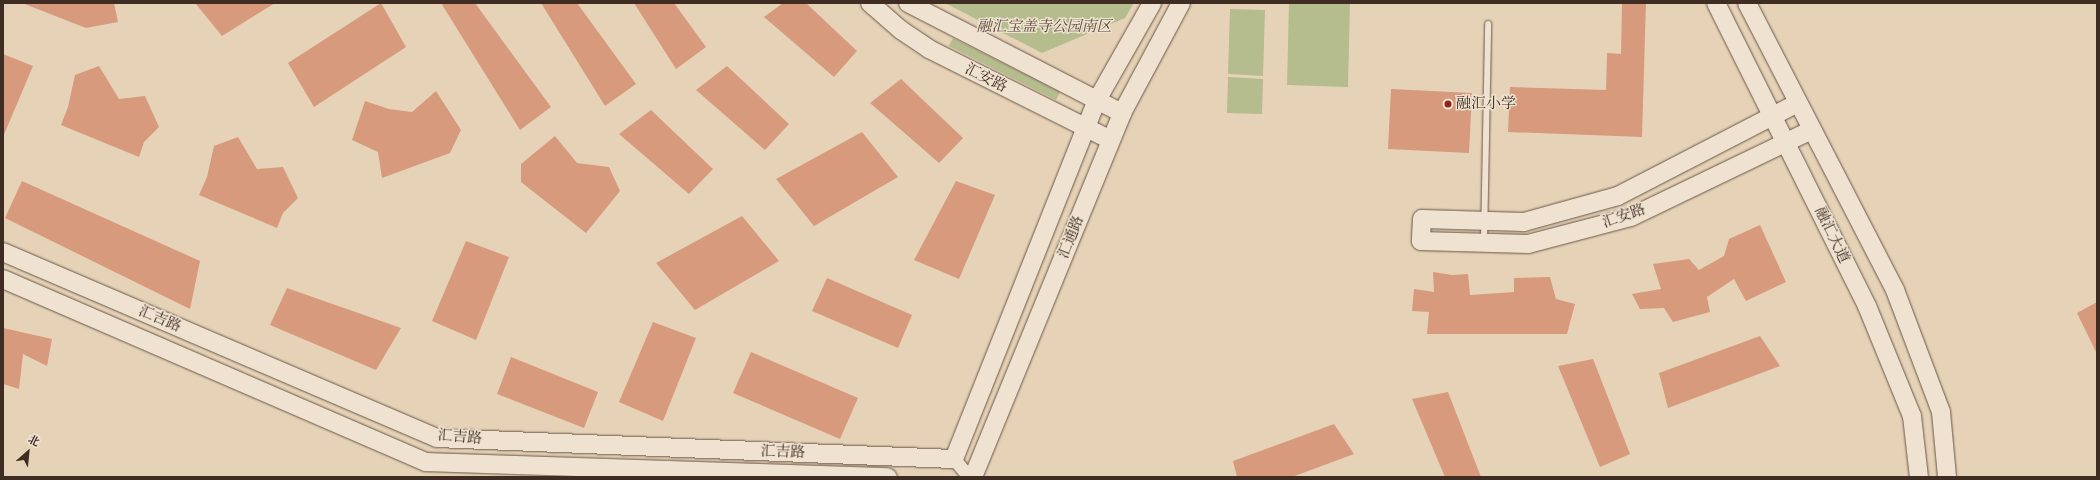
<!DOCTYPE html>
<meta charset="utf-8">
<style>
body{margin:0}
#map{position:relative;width:2100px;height:480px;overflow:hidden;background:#e6d3b7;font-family:"IM FELL French Canon","Noto Serif SC",serif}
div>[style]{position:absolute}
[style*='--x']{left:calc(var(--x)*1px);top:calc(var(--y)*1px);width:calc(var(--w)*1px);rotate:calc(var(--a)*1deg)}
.green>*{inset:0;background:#b5bc8e}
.building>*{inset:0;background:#d79a7d}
.roads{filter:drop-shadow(0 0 1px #695648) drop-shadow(0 0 1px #695648)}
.lane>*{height:6px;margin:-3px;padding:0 3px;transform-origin:3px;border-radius:3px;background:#efe2d0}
.street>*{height:13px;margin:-6.5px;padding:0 6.5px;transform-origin:6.5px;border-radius:6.5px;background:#efe2d0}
.secondary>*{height:18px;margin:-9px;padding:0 9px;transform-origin:9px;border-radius:9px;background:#efe2d0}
.dots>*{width:11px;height:11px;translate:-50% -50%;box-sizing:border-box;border:2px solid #efe2d0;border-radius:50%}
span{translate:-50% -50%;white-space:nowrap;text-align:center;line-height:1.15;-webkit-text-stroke:3px #efe2d0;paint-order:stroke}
.park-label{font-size:15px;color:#574938;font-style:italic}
.street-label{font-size:15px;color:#3f2c23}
.poi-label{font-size:15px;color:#3f2c23}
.left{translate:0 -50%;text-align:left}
.frame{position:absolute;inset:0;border:4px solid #3f2c23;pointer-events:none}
.north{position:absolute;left:8px;top:432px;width:40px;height:40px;-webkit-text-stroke:3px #efe2d0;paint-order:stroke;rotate:27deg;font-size:11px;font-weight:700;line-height:16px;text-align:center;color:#3f2c23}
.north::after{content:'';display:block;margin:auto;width:14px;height:18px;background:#3f2c23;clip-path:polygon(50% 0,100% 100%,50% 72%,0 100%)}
</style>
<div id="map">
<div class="green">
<i style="clip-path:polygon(945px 3px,1134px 3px,1125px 18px,1042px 53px)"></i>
<i style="clip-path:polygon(1289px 3px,1350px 3px,1348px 87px,1287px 85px)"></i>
<i style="clip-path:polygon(1230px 9px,1265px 10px,1263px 76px,1228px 74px)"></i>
<i style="clip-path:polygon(953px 38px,1060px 92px,1056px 100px,949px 46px)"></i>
<i style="clip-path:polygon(1228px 77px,1263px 79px,1262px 114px,1227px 113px)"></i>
</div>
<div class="building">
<i style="clip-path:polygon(22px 3px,114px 3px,118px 22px,86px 28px)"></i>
<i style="clip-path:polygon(195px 3px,275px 3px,222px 36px)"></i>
<i style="clip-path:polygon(381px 3px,406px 47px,314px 107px,288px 63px)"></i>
<i style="clip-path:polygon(441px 3px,475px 3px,551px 107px,520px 130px)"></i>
<i style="clip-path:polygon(541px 3px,577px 3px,636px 84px,605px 106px)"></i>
<i style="clip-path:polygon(634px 3px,674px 3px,706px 47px,676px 69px)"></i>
<i style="clip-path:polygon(783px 3px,806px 3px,857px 51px,834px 77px,764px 17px)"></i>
<i style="clip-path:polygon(1622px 3px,1646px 3px,1642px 137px,1508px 132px,1510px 87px,1606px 90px,1607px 53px,1621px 54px)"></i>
<i style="clip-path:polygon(3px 54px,33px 66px,3px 137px)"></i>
<i style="clip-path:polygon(99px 66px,119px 99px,145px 96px,159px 127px,144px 142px,139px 157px,61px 125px,68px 107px,75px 75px)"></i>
<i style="clip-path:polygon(727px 66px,789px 124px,765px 150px,696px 90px)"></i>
<i style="clip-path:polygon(901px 79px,963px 138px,939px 163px,870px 103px)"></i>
<i style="clip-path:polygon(1391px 89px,1472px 93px,1469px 153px,1388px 149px)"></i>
<i style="clip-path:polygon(436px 91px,461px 130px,450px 153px,382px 178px,378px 152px,352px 140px,365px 101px,389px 109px,412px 112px)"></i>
<i style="clip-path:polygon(651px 110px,713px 169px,689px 194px,619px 134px)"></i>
<i style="clip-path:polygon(862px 132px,898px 177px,814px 226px,776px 179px)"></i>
<i style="clip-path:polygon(555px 136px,577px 163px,609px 167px,620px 191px,586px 233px,521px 182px,521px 164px)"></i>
<i style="clip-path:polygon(238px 137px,257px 169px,283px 167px,298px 198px,283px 213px,277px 228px,199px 195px,207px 177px,214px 146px)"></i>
<i style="clip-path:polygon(22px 181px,200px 261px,190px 309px,5px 218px)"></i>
<i style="clip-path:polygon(956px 181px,995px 195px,959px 279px,914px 260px)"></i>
<i style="clip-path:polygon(742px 216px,779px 261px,695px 310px,656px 263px)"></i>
<i style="clip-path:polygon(1760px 225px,1786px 282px,1746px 301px,1734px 279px,1707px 297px,1710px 312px,1673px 322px,1664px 308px,1640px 309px,1632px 294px,1661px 289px,1653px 264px,1689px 259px,1699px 270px,1724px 256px,1729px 239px)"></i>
<i style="clip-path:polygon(466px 241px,509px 257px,476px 340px,432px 321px)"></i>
<i style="clip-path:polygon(1433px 272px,1452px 275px,1468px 274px,1470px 295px,1514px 292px,1514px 278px,1550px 277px,1556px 299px,1575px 304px,1567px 334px,1427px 334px,1429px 312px,1412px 311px,1414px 289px,1434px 292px)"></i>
<i style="clip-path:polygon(827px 278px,912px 315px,898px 348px,812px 311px)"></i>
<i style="clip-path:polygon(287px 288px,401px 328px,376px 370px,270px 325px)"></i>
<i style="clip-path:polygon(2097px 302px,2097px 354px,2077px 313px)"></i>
<i style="clip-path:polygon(653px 322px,696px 338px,663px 421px,619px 402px)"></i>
<i style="clip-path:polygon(3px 328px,52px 339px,47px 366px,23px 354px,19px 389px,3px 384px)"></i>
<i style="clip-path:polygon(1760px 336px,1780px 366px,1668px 408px,1659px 373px)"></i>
<i style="clip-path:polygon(751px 352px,858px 398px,840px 439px,733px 393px)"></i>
<i style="clip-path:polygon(511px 357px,598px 392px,584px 428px,497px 394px)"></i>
<i style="clip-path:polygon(1593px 359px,1630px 454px,1600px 467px,1558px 366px)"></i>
<i style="clip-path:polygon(1448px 392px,1481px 477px,1445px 477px,1412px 399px)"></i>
<i style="clip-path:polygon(1334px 424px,1354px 454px,1292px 477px,1237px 477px,1233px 461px)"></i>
</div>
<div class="roads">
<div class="lane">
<i style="--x:1484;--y:241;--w:217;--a:-88.9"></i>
</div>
<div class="street">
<i style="--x:954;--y:459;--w:23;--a:50"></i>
</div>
<div class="secondary">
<i style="--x:870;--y:3;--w:41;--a:41.1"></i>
<i style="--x:901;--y:30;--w:34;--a:34"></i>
<i style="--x:929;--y:49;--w:203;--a:26.6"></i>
<i style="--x:908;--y:3;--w:241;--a:27.2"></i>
<i style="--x:1716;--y:3;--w:339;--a:63.5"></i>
<i style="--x:1867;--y:306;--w:119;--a:67.8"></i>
<i style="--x:1912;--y:416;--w:61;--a:83.5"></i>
<i style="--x:1747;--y:3;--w:323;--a:62.7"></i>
<i style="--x:1895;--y:290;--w:130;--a:69.3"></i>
<i style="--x:1941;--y:412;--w:65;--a:84.7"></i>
<i style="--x:1798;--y:103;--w:203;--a:152.7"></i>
<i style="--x:1618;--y:196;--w:98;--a:164.5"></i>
<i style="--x:1524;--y:222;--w:102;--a:-178.3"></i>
<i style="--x:1422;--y:219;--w:22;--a:93"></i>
<i style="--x:1421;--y:241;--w:107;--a:1.6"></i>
<i style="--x:1528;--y:244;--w:106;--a:-14.7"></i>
<i style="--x:1631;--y:217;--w:201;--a:-25.7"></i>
<i style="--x:3;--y:252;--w:472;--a:23.2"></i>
<i style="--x:437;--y:438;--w:517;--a:2.33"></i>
<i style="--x:954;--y:459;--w:386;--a:-68.3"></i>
<i style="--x:1097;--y:100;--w:112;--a:-60.4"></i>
<i style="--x:3;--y:279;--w:461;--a:23.4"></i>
<i style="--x:426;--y:462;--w:462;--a:1.9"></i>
<i style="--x:973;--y:477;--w:393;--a:-67.7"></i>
<i style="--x:1122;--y:113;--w:125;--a:-61.8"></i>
</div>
</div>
<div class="dots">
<i style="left:1448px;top:104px;background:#8f2418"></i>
</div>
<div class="park-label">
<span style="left:1044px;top:27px">融汇宝盖寺公园南区</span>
</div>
<div class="street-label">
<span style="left:986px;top:78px;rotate:27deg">汇安路</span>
<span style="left:1624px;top:216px;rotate:-19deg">汇安路</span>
<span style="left:1832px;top:235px;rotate:64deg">融汇大道</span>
<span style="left:1071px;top:237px;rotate:-68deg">汇通路</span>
<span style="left:160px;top:319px;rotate:23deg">汇吉路</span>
<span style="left:460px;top:437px;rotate:5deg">汇吉路</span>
<span style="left:783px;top:452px;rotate:2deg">汇吉路</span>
</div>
<div class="poi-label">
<span class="left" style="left:1456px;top:104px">融汇小学</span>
</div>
<div class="frame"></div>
<div class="north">北</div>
</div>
